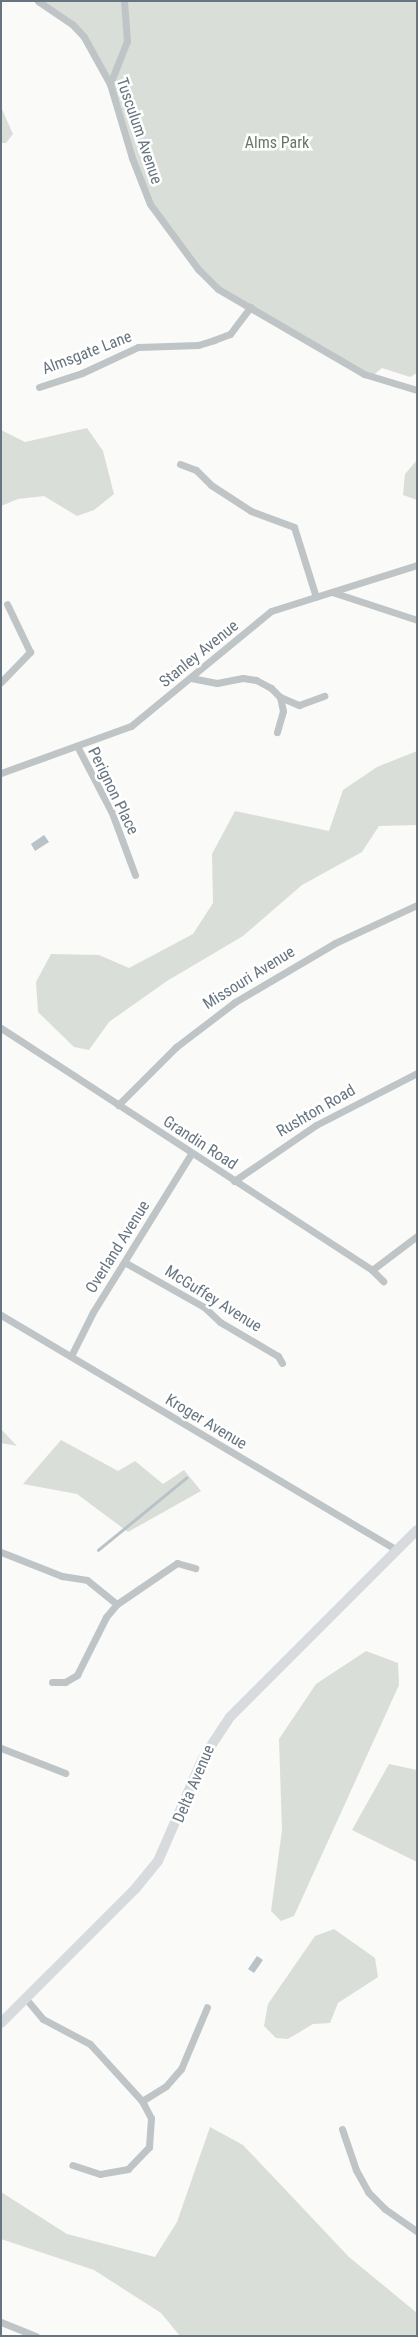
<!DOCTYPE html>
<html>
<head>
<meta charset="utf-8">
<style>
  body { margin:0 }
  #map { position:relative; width:418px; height:2337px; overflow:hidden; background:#fafaf8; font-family:"Roboto Condensed",sans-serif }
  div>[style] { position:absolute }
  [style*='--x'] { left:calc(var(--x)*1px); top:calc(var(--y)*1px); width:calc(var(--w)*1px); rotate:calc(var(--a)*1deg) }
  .green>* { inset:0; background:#daded8 }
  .water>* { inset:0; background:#b9c2c7 }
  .stream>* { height:2.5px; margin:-1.25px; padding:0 1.25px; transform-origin:1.25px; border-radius:1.25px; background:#b9c2c7 }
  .minor>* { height:7px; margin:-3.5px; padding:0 3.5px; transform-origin:3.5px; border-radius:3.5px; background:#bfc4c7 }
  .secondary>* { height:10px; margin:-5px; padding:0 5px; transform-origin:5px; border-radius:5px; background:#d8dbde }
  span { translate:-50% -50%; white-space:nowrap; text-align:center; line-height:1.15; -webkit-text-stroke:5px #fff; paint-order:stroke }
  .street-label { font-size:16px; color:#677580 }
  .park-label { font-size:16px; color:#697866 }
  .frame { position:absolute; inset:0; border:2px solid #677580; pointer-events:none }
</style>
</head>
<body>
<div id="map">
  <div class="green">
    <i style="clip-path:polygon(38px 1px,417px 1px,417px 373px,410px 377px,382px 368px,371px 377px,218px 289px,198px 269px,150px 204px,110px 84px,84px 37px)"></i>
    <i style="clip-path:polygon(1px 107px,13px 134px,6px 143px,1px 143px)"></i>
    <i style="clip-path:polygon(87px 428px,103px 451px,114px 494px,94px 510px,77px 516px,44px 496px,18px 499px,1px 506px,1px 430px,25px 442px)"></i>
    <i style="clip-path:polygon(417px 460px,417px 500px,403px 495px,405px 474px)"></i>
    <i style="clip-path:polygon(417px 751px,417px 825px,379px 826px,362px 852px,302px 885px,243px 936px,167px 981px,109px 1022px,89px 1050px,74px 1047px,38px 1012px,36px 982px,51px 954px,99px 955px,129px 968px,193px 934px,213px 903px,212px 854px,235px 811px,329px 831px,343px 790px,377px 767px)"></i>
    <i style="clip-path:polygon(1px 1429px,17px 1446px,1px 1443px)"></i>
    <i style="clip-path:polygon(61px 1440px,118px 1471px,135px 1461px,163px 1484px,184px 1470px,201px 1491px,128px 1532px,77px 1494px,23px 1484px)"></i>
    <i style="clip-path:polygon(366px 1651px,398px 1663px,399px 1685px,294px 1916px,281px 1921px,271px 1911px,282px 1830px,279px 1739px,316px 1684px)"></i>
    <i style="clip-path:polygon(389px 1764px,417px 1770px,417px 1862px,352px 1830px)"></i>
    <i style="clip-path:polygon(334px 1929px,375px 1958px,378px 1977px,338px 2003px,330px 2023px,313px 2024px,288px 2039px,276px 2038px,264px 2026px,268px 2004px,315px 1936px)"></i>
    <i style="clip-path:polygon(210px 2127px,243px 2145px,349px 2257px,417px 2313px,417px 2336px,180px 2336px,161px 2313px,94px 2270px,1px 2239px,1px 2192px,67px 2234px,155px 2257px,177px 2222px)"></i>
  </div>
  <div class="water">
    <i style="clip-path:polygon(44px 835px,49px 842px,35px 851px,31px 844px)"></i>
    <i style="clip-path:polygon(257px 1956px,263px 1960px,254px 1973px,248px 1969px)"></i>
  </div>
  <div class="stream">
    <i style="--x:98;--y:1550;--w:114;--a:-39.3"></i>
  </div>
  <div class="minor">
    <i style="--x:38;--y:1;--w:42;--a:34.4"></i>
    <i style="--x:73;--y:25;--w:16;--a:47"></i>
    <i style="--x:84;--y:37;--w:54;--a:61"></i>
    <i style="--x:110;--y:84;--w:77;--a:73.4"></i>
    <i style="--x:132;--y:158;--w:49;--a:68.6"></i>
    <i style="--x:150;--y:204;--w:81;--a:53.6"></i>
    <i style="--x:198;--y:269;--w:28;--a:45"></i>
    <i style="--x:218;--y:289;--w:169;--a:30.2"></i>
    <i style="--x:364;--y:374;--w:55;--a:16.8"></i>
    <i style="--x:110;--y:84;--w:46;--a:-68.4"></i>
    <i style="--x:127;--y:41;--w:40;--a:-94.3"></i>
    <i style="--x:39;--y:387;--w:45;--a:-18"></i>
    <i style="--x:82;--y:373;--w:62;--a:-24.9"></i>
    <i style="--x:138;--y:347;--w:60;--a:-1.9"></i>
    <i style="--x:198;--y:345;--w:17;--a:-17"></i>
    <i style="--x:214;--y:340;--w:17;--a:-21"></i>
    <i style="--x:230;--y:334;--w:34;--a:-53"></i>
    <i style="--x:180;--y:464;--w:17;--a:21"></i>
    <i style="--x:196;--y:470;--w:21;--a:45"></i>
    <i style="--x:211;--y:485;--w:48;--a:33"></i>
    <i style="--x:251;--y:511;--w:46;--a:20.4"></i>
    <i style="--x:294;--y:527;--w:73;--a:72.6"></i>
    <i style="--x:332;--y:592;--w:89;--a:18.2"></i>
    <i style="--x:191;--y:678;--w:26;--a:11"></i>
    <i style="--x:217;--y:683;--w:26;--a:-11"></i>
    <i style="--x:243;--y:678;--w:13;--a:9"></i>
    <i style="--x:256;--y:680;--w:17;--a:28"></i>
    <i style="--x:271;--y:688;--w:13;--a:45"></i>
    <i style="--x:280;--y:697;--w:14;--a:78"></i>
    <i style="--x:283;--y:711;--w:22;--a:106"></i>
    <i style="--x:1;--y:682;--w:42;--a:-46"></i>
    <i style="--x:30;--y:652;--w:53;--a:-115.6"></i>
    <i style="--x:280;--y:697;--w:21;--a:23"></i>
    <i style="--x:299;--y:705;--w:27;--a:-20"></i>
    <i style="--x:77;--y:746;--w:76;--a:62.4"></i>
    <i style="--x:112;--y:813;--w:66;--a:69.6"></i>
    <i style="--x:1;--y:773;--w:138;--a:-19.9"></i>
    <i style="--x:131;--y:726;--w:181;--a:-39.4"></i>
    <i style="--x:271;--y:611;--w:153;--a:-17.5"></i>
    <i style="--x:1;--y:1028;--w:443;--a:33.1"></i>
    <i style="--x:372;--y:1270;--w:16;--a:45"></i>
    <i style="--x:118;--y:1105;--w:82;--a:-45"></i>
    <i style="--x:176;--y:1047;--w:74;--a:-37.3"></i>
    <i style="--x:235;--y:1002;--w:116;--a:-30.5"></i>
    <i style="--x:335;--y:943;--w:90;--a:-24.9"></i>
    <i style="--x:234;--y:1181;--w:99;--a:-34.3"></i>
    <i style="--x:316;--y:1125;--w:114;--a:-27.2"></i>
    <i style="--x:126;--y:1263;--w:90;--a:29.4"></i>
    <i style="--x:204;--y:1307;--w:22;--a:43"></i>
    <i style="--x:220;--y:1322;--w:67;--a:30.4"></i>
    <i style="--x:278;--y:1356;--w:8;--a:60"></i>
    <i style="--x:372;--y:1270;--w:56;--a:-37.1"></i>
    <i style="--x:1;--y:1315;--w:460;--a:30.7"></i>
    <i style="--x:71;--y:1356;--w:49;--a:-63.4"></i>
    <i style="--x:93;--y:1312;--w:186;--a:-58.2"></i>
    <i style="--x:1;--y:1552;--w:66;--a:21.5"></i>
    <i style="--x:62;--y:1576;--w:25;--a:9"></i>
    <i style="--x:87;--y:1580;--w:38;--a:39"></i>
    <i style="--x:52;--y:1682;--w:13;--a:0"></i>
    <i style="--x:65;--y:1682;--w:14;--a:-30"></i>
    <i style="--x:77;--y:1675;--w:65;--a:-63.4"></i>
    <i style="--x:106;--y:1617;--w:17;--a:-50"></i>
    <i style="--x:117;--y:1604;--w:73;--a:-34.3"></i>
    <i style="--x:177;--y:1563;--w:19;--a:16"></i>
    <i style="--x:1;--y:1748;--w:69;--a:21.3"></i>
    <i style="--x:27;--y:2000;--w:25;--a:50"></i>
    <i style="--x:43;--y:2019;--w:53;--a:28"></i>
    <i style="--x:90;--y:2044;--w:77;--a:47.6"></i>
    <i style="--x:142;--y:2101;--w:19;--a:62"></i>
    <i style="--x:151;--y:2118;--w:29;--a:94"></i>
    <i style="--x:149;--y:2147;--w:30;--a:134"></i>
    <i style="--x:128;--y:2169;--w:28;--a:170"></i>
    <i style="--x:100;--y:2174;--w:29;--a:-162"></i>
    <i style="--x:142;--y:2101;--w:28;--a:-32"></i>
    <i style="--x:166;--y:2086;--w:23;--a:-49"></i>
    <i style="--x:181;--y:2069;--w:67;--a:-67.2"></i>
    <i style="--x:342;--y:2129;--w:43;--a:71.1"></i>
    <i style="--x:356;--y:2170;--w:25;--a:61"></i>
    <i style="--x:368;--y:2192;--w:24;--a:45"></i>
    <i style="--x:385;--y:2209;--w:39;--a:35"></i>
    <i style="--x:1;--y:2322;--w:38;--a:22"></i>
  </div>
  <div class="secondary">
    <i style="--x:1;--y:2023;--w:191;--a:-45"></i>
    <i style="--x:136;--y:1888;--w:35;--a:-51"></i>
    <i style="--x:158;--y:1861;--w:112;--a:-66.4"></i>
    <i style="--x:203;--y:1758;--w:49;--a:-56.6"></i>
    <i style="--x:230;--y:1717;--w:264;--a:-45"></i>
  </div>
  <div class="street-label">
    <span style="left:139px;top:131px;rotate:71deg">Tusculum Avenue</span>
    <span style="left:87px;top:353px;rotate:-21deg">Almsgate Lane</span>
    <span style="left:199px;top:654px;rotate:-39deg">Stanley Avenue</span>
    <span style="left:113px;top:791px;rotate:64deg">Perignon Place</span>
    <span style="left:249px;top:978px;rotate:-32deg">Missouri Avenue</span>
    <span style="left:316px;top:1111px;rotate:-30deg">Rushton Road</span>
    <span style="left:200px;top:1143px;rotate:33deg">Grandin Road</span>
    <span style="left:118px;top:1247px;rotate:-58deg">Overland Avenue</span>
    <span style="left:213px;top:1299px;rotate:32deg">McGuffey Avenue</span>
    <span style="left:206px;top:1422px;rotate:31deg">Kroger Avenue</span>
    <span style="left:194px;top:1784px;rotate:-67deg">Delta Avenue</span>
  </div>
  <div class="park-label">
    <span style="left:277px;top:143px">Alms Park</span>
  </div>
  <div class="frame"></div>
</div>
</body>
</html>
